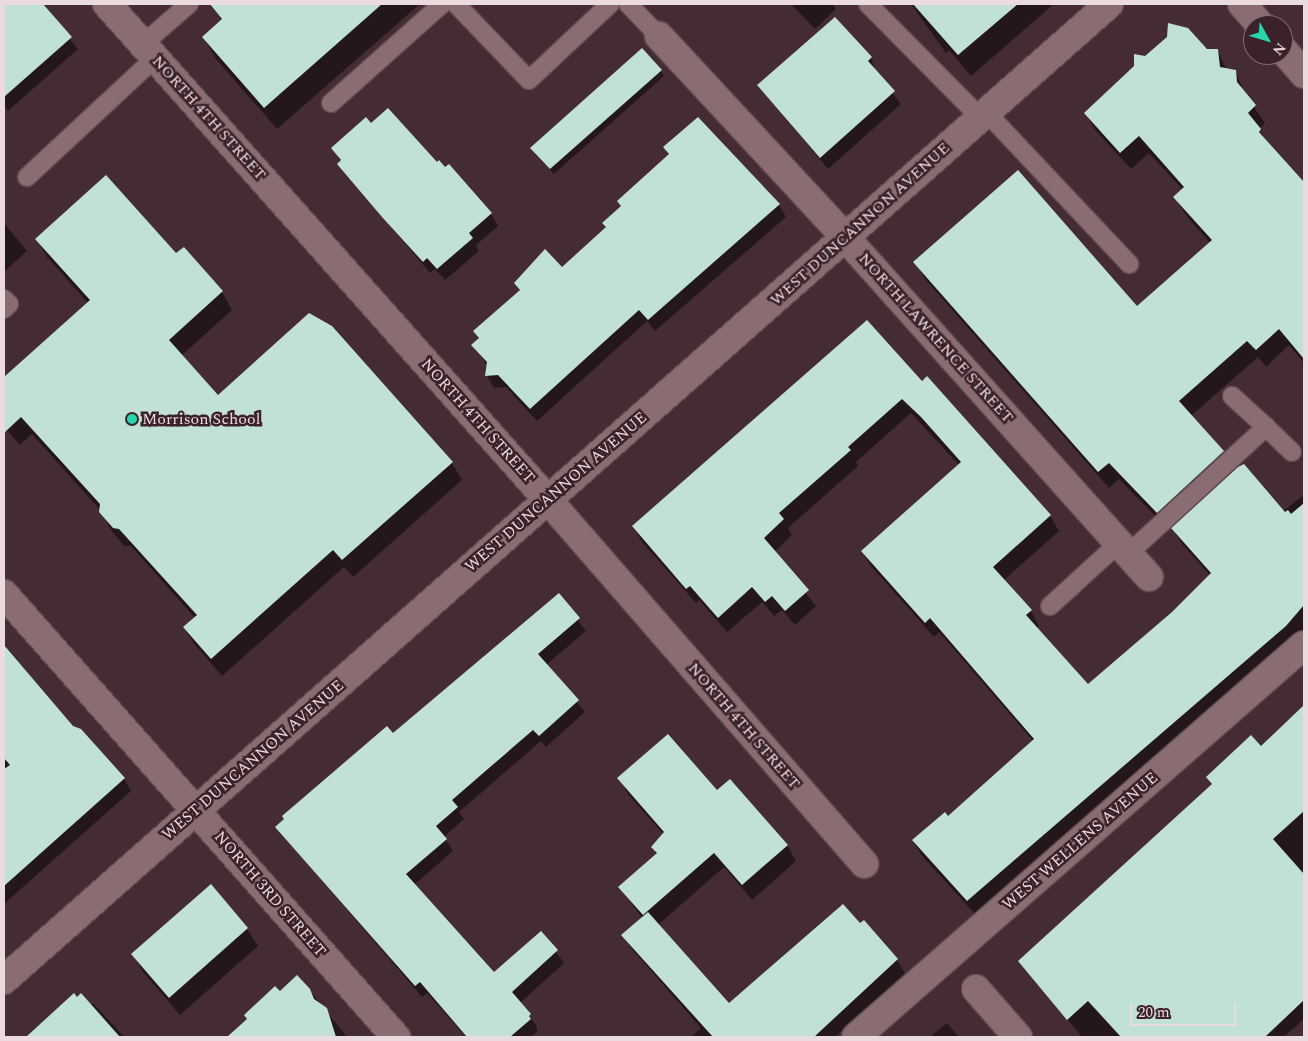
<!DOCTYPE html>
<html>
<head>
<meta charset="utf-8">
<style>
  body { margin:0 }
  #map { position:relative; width:1308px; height:1041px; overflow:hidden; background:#452c32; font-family:Spectral,serif }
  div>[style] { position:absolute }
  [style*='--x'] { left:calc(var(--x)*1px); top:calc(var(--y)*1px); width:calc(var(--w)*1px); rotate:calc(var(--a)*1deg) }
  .shadow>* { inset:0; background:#0007 }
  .building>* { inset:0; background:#c1e1d6 }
  .roads { filter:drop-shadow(1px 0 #614b51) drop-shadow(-1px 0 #614b51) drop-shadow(0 1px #614b51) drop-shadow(0 -1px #614b51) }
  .lane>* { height:18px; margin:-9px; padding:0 9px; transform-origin:9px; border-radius:9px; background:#8a6d73 }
  .street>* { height:28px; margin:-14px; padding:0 14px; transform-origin:14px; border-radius:14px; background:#8a6d73 }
  .secondary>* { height:28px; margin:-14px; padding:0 14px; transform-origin:14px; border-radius:14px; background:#8a6d73 }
  .dots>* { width:14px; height:14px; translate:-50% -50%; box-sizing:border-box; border:2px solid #3b2228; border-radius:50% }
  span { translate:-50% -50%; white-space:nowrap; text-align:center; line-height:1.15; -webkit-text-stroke:5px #3b2228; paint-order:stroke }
  .street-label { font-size:16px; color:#ebdade }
  .poi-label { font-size:16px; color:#ebdade }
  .left { translate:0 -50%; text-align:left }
  .frame { position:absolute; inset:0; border:5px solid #ebdade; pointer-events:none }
  .north { position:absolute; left:1243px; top:15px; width:50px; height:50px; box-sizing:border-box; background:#3b2228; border:1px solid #816c71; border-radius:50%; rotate:129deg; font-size:14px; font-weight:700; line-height:20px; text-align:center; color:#ebdade }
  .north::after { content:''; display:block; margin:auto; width:18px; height:22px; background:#29d5ad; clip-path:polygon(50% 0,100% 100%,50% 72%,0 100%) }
  .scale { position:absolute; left:1130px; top:1004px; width:106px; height:22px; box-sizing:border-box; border:2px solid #ebdade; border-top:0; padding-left:6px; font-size:15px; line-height:18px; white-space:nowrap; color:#ebdade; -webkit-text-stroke:4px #3b2228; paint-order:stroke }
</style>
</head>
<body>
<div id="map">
  <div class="shadow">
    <i style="clip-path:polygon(4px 4px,41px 4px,78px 49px,8px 111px,4px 106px)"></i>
    <i style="clip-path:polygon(219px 4px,420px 4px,277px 129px,216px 59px,203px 37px,222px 21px,214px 8px)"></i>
    <i style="clip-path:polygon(791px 4px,833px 4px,836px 9px,815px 29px)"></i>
    <i style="clip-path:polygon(911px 4px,1054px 4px,971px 76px,949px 50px,946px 53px)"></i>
    <i style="clip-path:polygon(1206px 50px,1217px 50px,1227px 70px,1235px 71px,1245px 94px,1265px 123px,1259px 129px,1269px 145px,1304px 184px,1304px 363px,1289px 345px,1266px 367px,1258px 357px,1191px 416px,1223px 452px,1233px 469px,1168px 529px,1119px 479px,1109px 488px,925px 279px,915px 262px,1137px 308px,1210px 243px,1185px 214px,1175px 197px,1183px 190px,1149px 153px,1131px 169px,1095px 130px,1086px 113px,1146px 57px)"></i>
    <i style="clip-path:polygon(871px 58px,876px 72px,901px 104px,828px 169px,758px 85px)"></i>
    <i style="clip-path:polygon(661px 71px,664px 76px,554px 174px,535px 154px,531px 148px)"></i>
    <i style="clip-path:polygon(371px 124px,437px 164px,491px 214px,498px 226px,476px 245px,479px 251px,445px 280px,435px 269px,430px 273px,338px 164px,341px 162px,333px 149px)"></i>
    <i style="clip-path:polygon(664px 147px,779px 205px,786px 217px,655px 331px,647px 321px,537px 421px,506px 387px,494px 388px,487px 376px,488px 366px,473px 345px,479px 339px,474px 331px,520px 291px,516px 283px,562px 269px,606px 228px,669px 155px)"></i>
    <i style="clip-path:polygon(4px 223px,27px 251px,4px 272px)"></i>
    <i style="clip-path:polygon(37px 239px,176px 255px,184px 248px,222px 292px,232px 310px,181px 356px,217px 397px,452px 463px,462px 480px,353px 577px,344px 567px,222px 676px,195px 645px,184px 628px,195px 618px,131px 546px,124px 546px,111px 530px,100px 510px,32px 434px,20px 445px,4px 427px,4px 379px,88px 303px,47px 257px)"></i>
    <i style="clip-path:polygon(927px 378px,1050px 516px,1059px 531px,1004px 580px,1031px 611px,1039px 626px,1037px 628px,1088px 685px,1173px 613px,1210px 575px,1182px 544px,1173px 529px,1283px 511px,1304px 495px,1304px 631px,976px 915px,922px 856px,913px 841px,948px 817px,1033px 741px,939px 632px,934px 637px,871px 566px,862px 551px,959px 465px,911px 413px,856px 462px,858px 466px,788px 528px,792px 535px,774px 552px,816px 606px,795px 625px,782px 610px,774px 616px,762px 602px,727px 632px,699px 600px,696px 603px,642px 542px,633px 526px)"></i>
    <i style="clip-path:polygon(558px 595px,586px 631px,546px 665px,585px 712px,546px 747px,541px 741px,459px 812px,464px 819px,444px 837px,453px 851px,414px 885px,494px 974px,541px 933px,564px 963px,520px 1003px,537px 1027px,537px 1032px,530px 1037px,466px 1037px,427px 993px,422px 997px,276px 827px,393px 734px)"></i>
    <i style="clip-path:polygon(4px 644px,72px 727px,124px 779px,131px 791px,4px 904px)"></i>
    <i style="clip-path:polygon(1304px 706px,1304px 1019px,1284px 1037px,1082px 1037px,1019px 961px,1212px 786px,1208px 778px,1261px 748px)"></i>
    <i style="clip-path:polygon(619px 778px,717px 792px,787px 845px,796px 861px,752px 900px,724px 867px,658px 925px,729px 1005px,860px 925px,897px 960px,905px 973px,835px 1037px,691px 1037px,701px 1028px,631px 948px,623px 935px,642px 918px,620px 887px,657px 855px,652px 847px,664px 835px,628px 794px)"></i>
    <i style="clip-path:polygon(211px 885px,247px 929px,258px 946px,180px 1015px,143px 972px,133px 955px)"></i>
    <i style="clip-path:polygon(309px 990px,347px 1037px,229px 1037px,280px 993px)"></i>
    <i style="clip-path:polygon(74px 995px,90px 1005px,93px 1003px,124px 1037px,28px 1037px)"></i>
    <i style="clip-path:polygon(947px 1023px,959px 1037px,930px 1037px)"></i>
  </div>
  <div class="building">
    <i style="clip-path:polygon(4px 4px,43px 4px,72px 37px,4px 97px)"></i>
    <i style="clip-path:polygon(210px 4px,382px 4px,264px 108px,202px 37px,222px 19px)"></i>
    <i style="clip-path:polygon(913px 4px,1018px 4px,958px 55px)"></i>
    <i style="clip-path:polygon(835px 17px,872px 57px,868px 61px,895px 91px,820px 158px,757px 85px)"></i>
    <i style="clip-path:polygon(1168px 23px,1188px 28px,1207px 49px,1218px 49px,1220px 67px,1236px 70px,1237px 82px,1256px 105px,1248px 113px,1261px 129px,1259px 132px,1304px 182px,1304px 359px,1279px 329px,1256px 350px,1247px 341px,1179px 401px,1224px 451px,1157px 513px,1109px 463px,1098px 472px,913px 262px,1018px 170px,1137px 306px,1212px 240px,1173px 197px,1184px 187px,1139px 136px,1120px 153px,1084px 113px,1134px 66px,1134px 54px,1145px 56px,1167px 37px)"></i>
    <i style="clip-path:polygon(642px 48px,662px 70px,550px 169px,530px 148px)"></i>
    <i style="clip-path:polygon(388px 108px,437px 162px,439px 160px,445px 167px,449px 164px,492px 213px,469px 233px,473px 238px,437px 269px,427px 258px,423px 262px,382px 217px,337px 164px,341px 160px,331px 148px,366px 117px,371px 123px)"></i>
    <i style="clip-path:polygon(698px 117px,780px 204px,648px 320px,639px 310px,530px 409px,498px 375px,485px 376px,487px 362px,471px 345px,479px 338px,473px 331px,520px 290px,514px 283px,545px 249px,562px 267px,606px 227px,602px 223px,621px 206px,617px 201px,669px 154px,663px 147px)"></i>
    <i style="clip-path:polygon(106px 175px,176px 253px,184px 247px,223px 291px,169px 340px,218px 395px,309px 313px,332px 326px,453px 462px,342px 560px,333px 550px,211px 659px,183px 627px,197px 615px,119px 529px,113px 528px,99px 512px,100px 504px,21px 417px,4px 433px,4px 377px,90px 300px,35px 239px)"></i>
    <i style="clip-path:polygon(867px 320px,922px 381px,927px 376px,1051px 515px,993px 567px,1032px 610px,1026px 615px,1088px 684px,1172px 612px,1211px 573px,1171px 528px,1238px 467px,1244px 464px,1285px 512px,1288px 510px,1291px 514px,1304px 503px,1304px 605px,1286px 626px,967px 901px,912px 840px,945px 812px,948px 816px,1034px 739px,930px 618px,925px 623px,861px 551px,961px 462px,921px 417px,902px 399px,848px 447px,851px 450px,779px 513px,784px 519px,764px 538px,809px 590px,785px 611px,772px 596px,765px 602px,752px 587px,718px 618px,690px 586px,686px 589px,632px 526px)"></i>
    <i style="clip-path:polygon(559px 593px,580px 618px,538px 654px,579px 700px,539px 736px,533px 730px,452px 800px,458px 807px,436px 826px,447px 839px,406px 874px,494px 972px,541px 931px,558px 950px,512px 992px,531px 1014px,529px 1016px,531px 1019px,510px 1037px,467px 1037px,420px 982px,415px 986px,275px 827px,284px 819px,282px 816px,387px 726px,393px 733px)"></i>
    <i style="clip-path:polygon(4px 645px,73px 726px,81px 729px,125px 778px,4px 886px,4px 769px,10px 765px,4px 758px)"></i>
    <i style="clip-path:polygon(1304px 705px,1304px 811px,1273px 839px,1304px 874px,1304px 1000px,1265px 1037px,1121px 1037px,1088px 1001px,1067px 1020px,1018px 961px,1212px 784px,1206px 777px,1251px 735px,1261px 746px)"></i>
    <i style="clip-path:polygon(668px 734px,717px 790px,730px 779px,788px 845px,742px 885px,714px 853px,643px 915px,618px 887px,657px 853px,651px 847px,664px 832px,617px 778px)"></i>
    <i style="clip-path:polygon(211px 884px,248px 928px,169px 998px,131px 954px)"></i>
    <i style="clip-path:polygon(843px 904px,860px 923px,864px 920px,898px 959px,814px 1037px,713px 1037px,621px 935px,648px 912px,729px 1003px)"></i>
    <i style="clip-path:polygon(297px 975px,310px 989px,314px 999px,327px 1008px,336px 1037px,227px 1037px,247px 1019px,244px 1015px,275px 986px,280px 991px)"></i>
    <i style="clip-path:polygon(74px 993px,77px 997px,81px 993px,120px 1037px,26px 1037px)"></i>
  </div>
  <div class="roads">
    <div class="lane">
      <i style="--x:456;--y:4;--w:105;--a:46.2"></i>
      <i style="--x:529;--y:80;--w:111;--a:-43.2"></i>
      <i style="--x:628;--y:4;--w:45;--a:45.9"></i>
      <i style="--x:868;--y:4;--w:159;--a:45.3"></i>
      <i style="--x:143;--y:44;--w:61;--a:-41"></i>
      <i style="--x:331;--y:103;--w:149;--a:-41.7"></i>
      <i style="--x:986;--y:112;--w:209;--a:46.7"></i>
      <i style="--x:27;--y:177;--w:175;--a:-42.9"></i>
      <i style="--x:4;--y:299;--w:7;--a:45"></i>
      <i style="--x:9;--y:304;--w:7;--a:135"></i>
      <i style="--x:1232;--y:396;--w:46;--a:42.4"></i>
      <i style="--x:1128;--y:554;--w:188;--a:-42.6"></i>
      <i style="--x:1266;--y:427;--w:36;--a:44"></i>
      <i style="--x:1050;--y:606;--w:93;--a:-42.4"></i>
    </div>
    <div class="street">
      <i style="--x:107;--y:4;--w:664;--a:48.36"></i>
      <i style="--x:548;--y:500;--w:482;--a:49"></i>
      <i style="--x:659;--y:36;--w:274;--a:47.2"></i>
      <i style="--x:845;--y:237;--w:456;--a:48.2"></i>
      <i style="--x:4;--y:594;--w:592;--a:48.5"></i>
      <i style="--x:976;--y:989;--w:64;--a:48.8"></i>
      <i style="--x:856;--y:1037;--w:595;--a:-41.19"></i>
    </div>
    <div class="secondary">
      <i style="--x:1242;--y:4;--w:28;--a:49"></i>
      <i style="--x:1283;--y:50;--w:32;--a:49"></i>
      <i style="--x:4;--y:980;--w:1474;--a:-41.45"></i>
    </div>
  </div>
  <div class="dots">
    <i style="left:132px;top:419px;background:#29d5ad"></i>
  </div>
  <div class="street-label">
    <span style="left:209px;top:118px;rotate:48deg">NORTH 4TH STREET</span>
    <span style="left:860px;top:224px;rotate:-42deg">WEST DUNCANNON AVENUE</span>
    <span style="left:936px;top:338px;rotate:48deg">NORTH LAWRENCE STREET</span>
    <span style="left:478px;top:421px;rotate:48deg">NORTH 4TH STREET</span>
    <span style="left:556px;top:492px;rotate:-41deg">WEST DUNCANNON AVENUE</span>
    <span style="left:744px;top:726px;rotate:49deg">NORTH 4TH STREET</span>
    <span style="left:253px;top:760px;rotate:-41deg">WEST DUNCANNON AVENUE</span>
    <span style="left:1080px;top:841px;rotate:-41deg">WEST WELLENS AVENUE</span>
    <span style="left:270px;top:894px;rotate:49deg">NORTH 3RD STREET</span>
  </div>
  <div class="poi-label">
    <span class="left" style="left:142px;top:419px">Morrison School</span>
  </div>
  <div class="frame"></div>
  <div class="north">N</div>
  <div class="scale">20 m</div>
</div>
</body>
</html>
